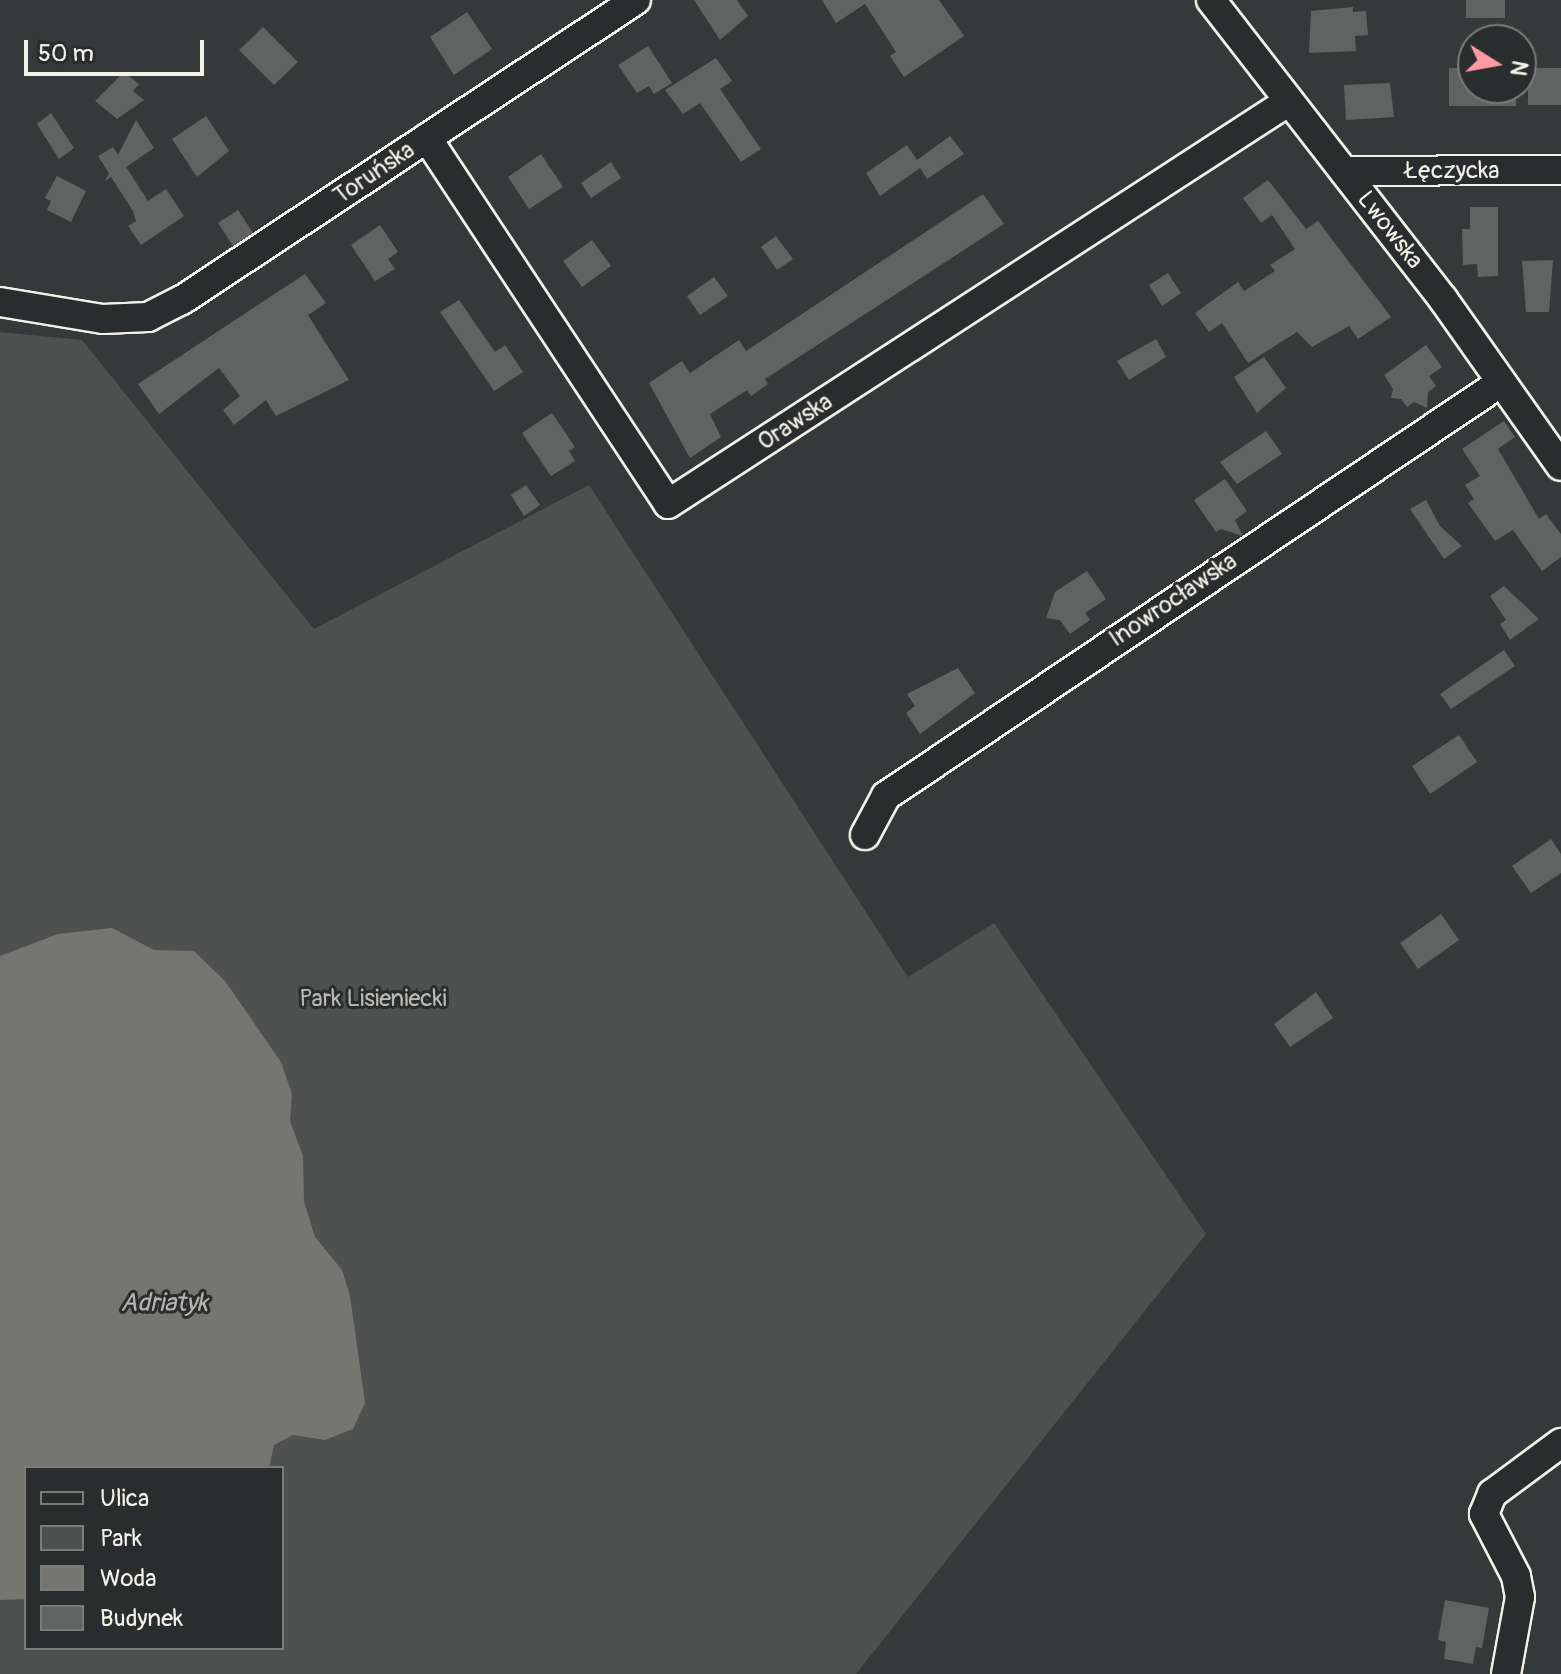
<!DOCTYPE html>
<html>
<head>
<meta charset="utf-8">
<style>
  body { margin:0 }
  #map { position:relative; width:1561px; height:1674px; overflow:hidden; background:#363939; font-family:Pangolin,sans-serif }
  div>[style] { position:absolute }
  [style*='--x'] { left:calc(var(--x)*1px); top:calc(var(--y)*1px); width:calc(var(--w)*1px); rotate:calc(var(--a)*1deg) }
  .green>* { inset:0; background:#4e514f }
  .water>* { inset:0; background:#757572 }
  .building>* { inset:0; background:#616362 }
  .roads { filter:drop-shadow(2px 0 #f4f1e8) drop-shadow(-2px 0 #f4f1e8) drop-shadow(0 2px #f4f1e8) drop-shadow(0 -2px #f4f1e8) }
  .minor>* { height:28px; margin:-14px; padding:0 14px; transform-origin:14px; border-radius:14px; background:#2a2d2e }
  span { translate:-50% -50%; white-space:nowrap; text-align:center; line-height:1.15; -webkit-text-stroke:6px #2a2d2e; paint-order:stroke }
  .street-label { font-size:24px; color:#f4f1e8 }
  .park-label { font-size:24px; color:#bab9b2 }
  .water-label { font-size:26px; color:#b4b3ad; font-style:italic }
  .legend { position:absolute; left:24px; top:1466px; width:260px; height:184px; box-sizing:border-box; background:#2a2d2e; border:2px solid #7b7b78; margin:0; padding:10px 14px; list-style:none; font-size:24px; color:#f4f1e8 }
  .legend li { display:flex; align-items:center; gap:16px; height:40px }
  .legend b { width:40px; border:2px solid #7b7b78 }
  .north { position:absolute; left:1457px; top:24px; width:80px; height:80px; box-sizing:border-box; background:#2a2d2e; border:2px solid #7b7b78; border-radius:50%; rotate:101deg; font-size:22px; font-weight:700; line-height:32px; text-align:center; color:#f4f1e8 }
  .north::after { content:''; display:block; margin:auto; width:28px; height:36px; background:#ff9aa2; clip-path:polygon(50% 0,100% 100%,50% 72%,0 100%) }
  .scale { position:absolute; left:24px; top:40px; width:180px; height:36px; box-sizing:border-box; border:4px solid #f4f1e8; border-top:0; padding-left:10px; font-size:24px; line-height:28px; white-space:nowrap; color:#f4f1e8; -webkit-text-stroke:6px #2a2d2e; paint-order:stroke }
</style>
</head>
<body>
<div id="map">
  <div class="green">
    <i style="clip-path:polygon(evenodd,0 332px,82px 340px,314px 629px,589px 485px,908px 977px,994px 923px,1206px 1234px,856px 1674px,0 1674px,0 332px,26px 1468px,282px 1468px,282px 1648px,26px 1648px,26px 1468px)"></i>
  </div>
  <div class="water">
    <i style="clip-path:polygon(112px 928px,154px 950px,194px 951px,225px 981px,281px 1062px,292px 1094px,290px 1121px,303px 1156px,304px 1201px,315px 1237px,342px 1270px,350px 1296px,365px 1403px,353px 1429px,325px 1440px,293px 1435px,274px 1445px,269px 1468px,26px 1468px,26px 1599px,0 1600px,0 956px,58px 934px)"></i>
  </div>
  <div class="building">
    <i style="clip-path:polygon(694px 0,737px 0,748px 16px,720px 40px)"></i>
    <i style="clip-path:polygon(822px 0,939px 0,964px 36px,904px 77px,890px 56px,896px 52px,865px 4px,836px 23px)"></i>
    <i style="clip-path:polygon(1466px 0,1505px 0,1505px 18px,1466px 18px)"></i>
    <i style="clip-path:polygon(1353px 7px,1353px 12px,1366px 11px,1368px 35px,1355px 36px,1356px 51px,1309px 53px,1311px 11px)"></i>
    <i style="clip-path:polygon(467px 12px,492px 49px,454px 75px,430px 37px)"></i>
    <i style="clip-path:polygon(263px 27px,298px 62px,274px 85px,239px 50px)"></i>
    <i style="clip-path:polygon(648px 46px,672px 83px,654px 94px,649px 86px,637px 93px,618px 65px)"></i>
    <i style="clip-path:polygon(716px 58px,732px 81px,720px 89px,761px 149px,741px 162px,700px 103px,683px 114px,665px 90px)"></i>
    <i style="clip-path:polygon(1449px 68px,1473px 68px,1473px 88px,1516px 88px,1516px 106px,1449px 106px)"></i>
    <i style="clip-path:polygon(1528px 68px,1561px 68px,1561px 105px,1528px 105px)"></i>
    <i style="clip-path:polygon(124px 72px,139px 84px,133px 91px,144px 100px,117px 119px,95px 101px)"></i>
    <i style="clip-path:polygon(1390px 83px,1394px 117px,1346px 120px,1344px 85px)"></i>
    <i style="clip-path:polygon(51px 113px,74px 148px,59px 159px,37px 124px)"></i>
    <i style="clip-path:polygon(206px 116px,229px 151px,197px 177px,172px 139px)"></i>
    <i style="clip-path:polygon(136px 120px,154px 148px,126px 167px,148px 201px,166px 189px,184px 216px,141px 245px,128px 226px,136px 221px,133px 211px,111px 177px,105px 181px,109px 173px,98px 156px,113px 147px,118px 155px)"></i>
    <i style="clip-path:polygon(950px 136px,964px 154px,927px 179px,920px 168px,880px 196px,866px 173px,907px 145px,917px 160px)"></i>
    <i style="clip-path:polygon(541px 154px,563px 187px,529px 209px,508px 177px)"></i>
    <i style="clip-path:polygon(611px 162px,621px 178px,591px 198px,581px 183px)"></i>
    <i style="clip-path:polygon(57px 176px,86px 191px,71px 222px,47px 210px,51px 201px,45px 198px)"></i>
    <i style="clip-path:polygon(1268px 180px,1306px 229px,1318px 221px,1391px 317px,1358px 339px,1349px 326px,1312px 347px,1297px 332px,1248px 363px,1222px 323px,1209px 332px,1195px 313px,1238px 282px,1244px 291px,1275px 271px,1270px 265px,1295px 249px,1272px 215px,1261px 223px,1243px 198px)"></i>
    <i style="clip-path:polygon(983px 194px,1004px 224px,765px 379px,768px 384px,751px 396px,747px 390px,710px 414px,721px 437px,690px 458px,649px 383px,682px 361px,690px 373px,739px 340px,746px 351px)"></i>
    <i style="clip-path:polygon(1470px 207px,1498px 207px,1498px 276px,1478px 277px,1477px 264px,1463px 265px,1462px 229px,1470px 229px)"></i>
    <i style="clip-path:polygon(238px 210px,253px 233px,233px 246px,218px 223px)"></i>
    <i style="clip-path:polygon(380px 225px,398px 252px,388px 259px,395px 269px,375px 281px,351px 245px)"></i>
    <i style="clip-path:polygon(776px 236px,793px 259px,777px 270px,761px 247px)"></i>
    <i style="clip-path:polygon(592px 240px,611px 266px,582px 287px,563px 261px)"></i>
    <i style="clip-path:polygon(1553px 260px,1549px 312px,1526px 312px,1522px 261px)"></i>
    <i style="clip-path:polygon(1168px 273px,1181px 293px,1162px 306px,1149px 285px)"></i>
    <i style="clip-path:polygon(305px 274px,326px 303px,308px 315px,349px 380px,276px 416px,266px 400px,234px 425px,223px 410px,240px 396px,219px 368px,159px 414px,138px 384px)"></i>
    <i style="clip-path:polygon(714px 277px,728px 296px,700px 315px,687px 296px)"></i>
    <i style="clip-path:polygon(459px 300px,495px 352px,505px 345px,523px 372px,494px 391px,440px 312px)"></i>
    <i style="clip-path:polygon(1156px 339px,1166px 357px,1129px 380px,1117px 361px)"></i>
    <i style="clip-path:polygon(1426px 345px,1442px 367px,1429px 376px,1436px 386px,1428px 392px,1427px 408px,1414px 402px,1407px 407px,1401px 399px,1391px 398px,1393px 389px,1384px 375px)"></i>
    <i style="clip-path:polygon(1264px 357px,1286px 388px,1257px 413px,1234px 377px)"></i>
    <i style="clip-path:polygon(552px 413px,575px 447px,569px 451px,575px 461px,551px 476px,522px 433px)"></i>
    <i style="clip-path:polygon(1504px 421px,1515px 437px,1498px 449px,1539px 519px,1546px 514px,1561px 534px,1561px 557px,1542px 571px,1513px 530px,1495px 541px,1468px 503px,1474px 499px,1465px 485px,1480px 476px,1462px 449px)"></i>
    <i style="clip-path:polygon(1266px 431px,1282px 454px,1237px 484px,1220px 462px)"></i>
    <i style="clip-path:polygon(1225px 479px,1247px 511px,1235px 520px,1243px 536px,1221px 529px,1216px 532px,1194px 500px)"></i>
    <i style="clip-path:polygon(526px 485px,540px 505px,524px 516px,511px 495px)"></i>
    <i style="clip-path:polygon(1426px 500px,1440px 526px,1462px 546px,1444px 559px,1410px 509px)"></i>
    <i style="clip-path:polygon(1087px 571px,1106px 599px,1085px 613px,1090px 620px,1070px 634px,1060px 620px,1046px 618px,1055px 592px)"></i>
    <i style="clip-path:polygon(1504px 586px,1539px 619px,1510px 640px,1500px 624px,1506px 620px,1490px 596px)"></i>
    <i style="clip-path:polygon(1504px 650px,1515px 666px,1451px 709px,1440px 694px)"></i>
    <i style="clip-path:polygon(958px 668px,975px 693px,920px 734px,906px 713px,915px 706px,907px 694px)"></i>
    <i style="clip-path:polygon(1459px 735px,1477px 762px,1430px 794px,1412px 766px)"></i>
    <i style="clip-path:polygon(1551px 839px,1561px 854px,1561px 873px,1531px 893px,1512px 866px)"></i>
    <i style="clip-path:polygon(1441px 914px,1459px 940px,1418px 969px,1400px 943px)"></i>
    <i style="clip-path:polygon(1316px 992px,1333px 1018px,1290px 1047px,1274px 1024px)"></i>
    <i style="clip-path:polygon(1445px 1600px,1489px 1608px,1482px 1648px,1476px 1647px,1473px 1664px,1444px 1659px,1446px 1642px,1438px 1640px)"></i>
  </div>
  <div class="roads">
    <div class="minor">
      <i style="--x:1211;--y:0;--w:378;--a:52.2"></i>
      <i style="--x:1443;--y:299;--w:204;--a:54.8"></i>
      <i style="--x:427;--y:138;--w:438;--a:56.6"></i>
      <i style="--x:668;--y:504;--w:740;--a:-32.98"></i>
      <i style="--x:1344;--y:171;--w:217;--a:-0.3"></i>
      <i style="--x:0;--y:302;--w:104;--a:9.4"></i>
      <i style="--x:103;--y:319;--w:45;--a:-2.5"></i>
      <i style="--x:148;--y:317;--w:38;--a:-27"></i>
      <i style="--x:182;--y:300;--w:544;--a:-33.46"></i>
      <i style="--x:865;--y:835;--w:44;--a:-61.7"></i>
      <i style="--x:886;--y:796;--w:740;--a:-33.93"></i>
      <i style="--x:1506;--y:1674;--w:78;--a:-79.7"></i>
      <i style="--x:1520;--y:1597;--w:21;--a:-101"></i>
      <i style="--x:1516;--y:1576;--w:70;--a:-117.3"></i>
      <i style="--x:1484;--y:1514;--w:22;--a:-68"></i>
      <i style="--x:1492;--y:1494;--w:86;--a:-36.5"></i>
    </div>
  </div>
  <div class="street-label">
    <span style="left:1452px;top:171px">Łęczycka</span>
    <span style="left:374px;top:173px;rotate:-34deg">Toruńska</span>
    <span style="left:1390px;top:230px;rotate:52deg">Lwowska</span>
    <span style="left:795px;top:422px;rotate:-33deg">Orawska</span>
    <span style="left:1173px;top:600px;rotate:-34deg">Inowrocławska</span>
  </div>
  <div class="park-label">
    <span style="left:373px;top:999px">Park Lisieniecki</span>
  </div>
  <div class="water-label">
    <span style="left:164px;top:1304px">Adriatyk</span>
  </div>
  <ul class="legend">
  <li><b style="height:10px;background:#2a2d2e"></b>Ulica</li>
  <li><b style="height:22px;background:#4e514f"></b>Park</li>
  <li><b style="height:22px;background:#757572"></b>Woda</li>
  <li><b style="height:22px;background:#616362"></b>Budynek</li>
  </ul>
  <div class="north">N</div>
  <div class="scale">50 m</div>
</div>
</body>
</html>
